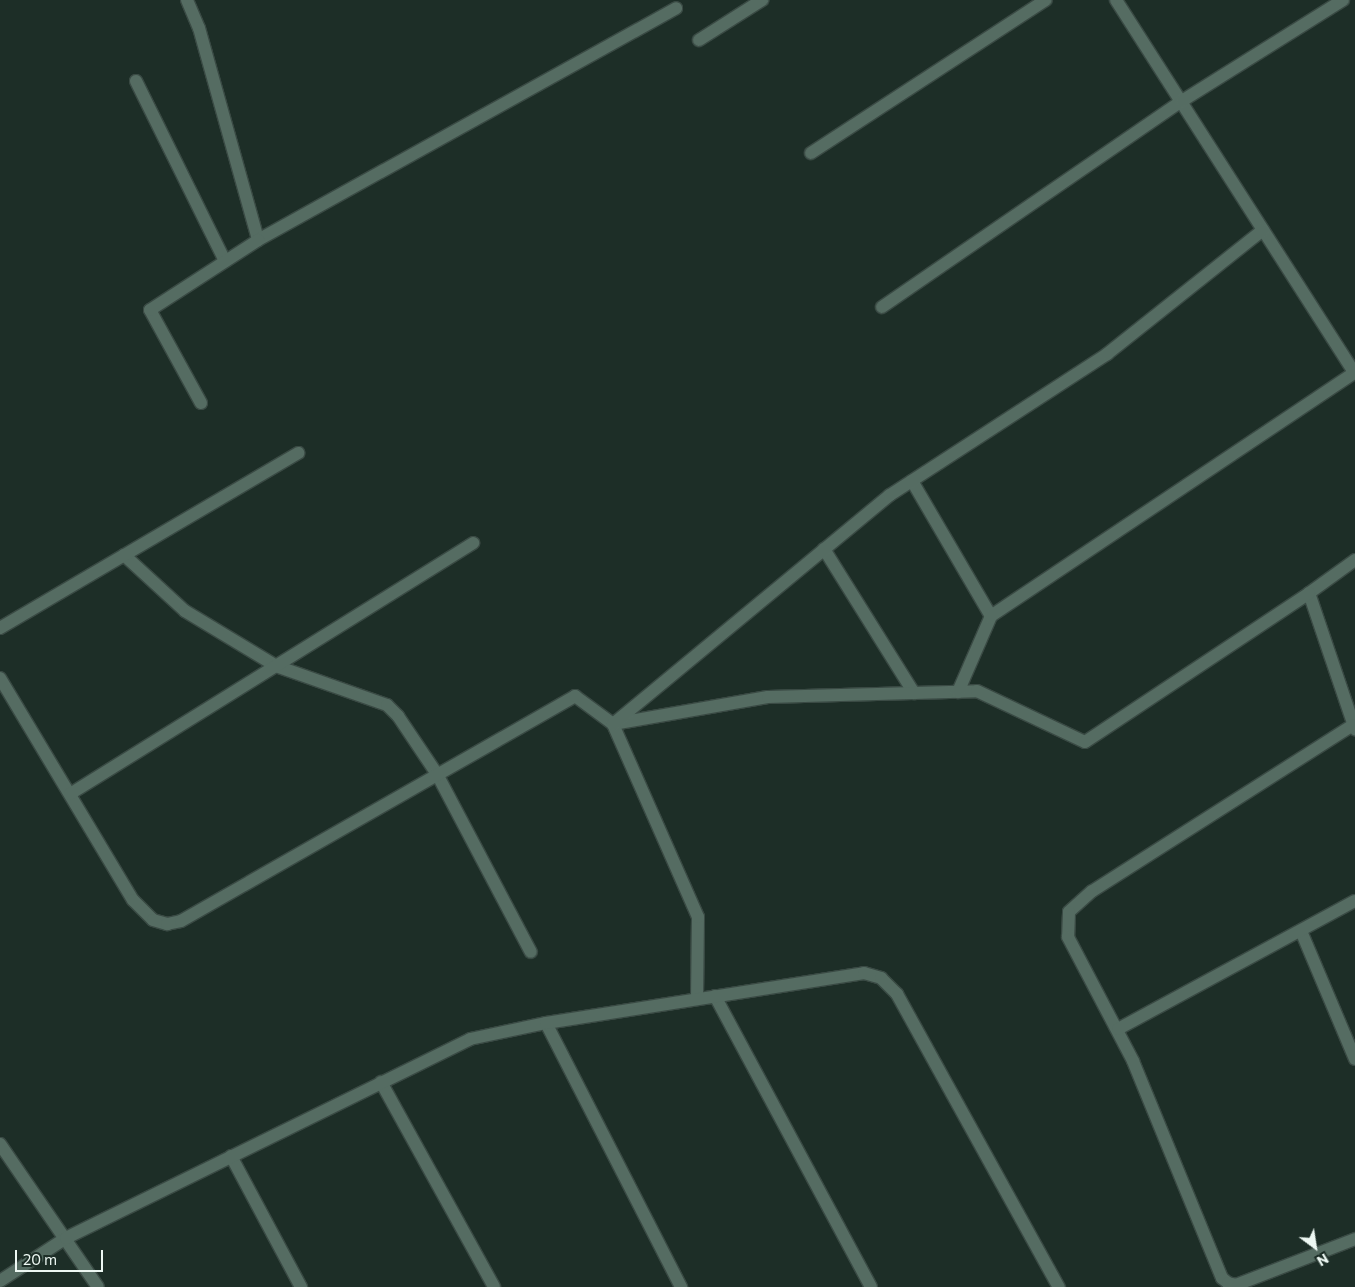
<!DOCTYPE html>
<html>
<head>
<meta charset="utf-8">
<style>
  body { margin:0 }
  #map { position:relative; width:1355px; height:1287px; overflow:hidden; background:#1d2e27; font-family:Commissioner,sans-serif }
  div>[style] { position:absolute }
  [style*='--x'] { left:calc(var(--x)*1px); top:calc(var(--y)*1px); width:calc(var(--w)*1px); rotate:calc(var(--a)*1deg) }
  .roads { filter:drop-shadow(1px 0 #3a4a44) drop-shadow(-1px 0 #3a4a44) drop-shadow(0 1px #3a4a44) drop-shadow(0 -1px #3a4a44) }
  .minor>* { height:12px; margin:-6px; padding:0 6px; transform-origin:6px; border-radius:6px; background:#556c62 }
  span { translate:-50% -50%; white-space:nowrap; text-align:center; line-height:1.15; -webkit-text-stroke:4px #1d2e27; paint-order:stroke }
  .north { position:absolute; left:1290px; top:1222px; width:50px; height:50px; -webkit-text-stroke:4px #1d2e27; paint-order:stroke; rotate:149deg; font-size:14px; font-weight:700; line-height:20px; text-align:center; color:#edf8f3 }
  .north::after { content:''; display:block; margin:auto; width:18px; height:22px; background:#edf8f3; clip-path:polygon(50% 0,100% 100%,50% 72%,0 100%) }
  .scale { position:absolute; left:15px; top:1250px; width:88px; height:22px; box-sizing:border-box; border:2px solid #edf8f3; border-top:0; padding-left:6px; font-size:15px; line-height:18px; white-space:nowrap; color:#edf8f3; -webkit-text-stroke:4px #1d2e27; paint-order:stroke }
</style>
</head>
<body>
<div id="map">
  <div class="roads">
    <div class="minor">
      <i style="--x:187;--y:0;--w:30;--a:67"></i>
      <i style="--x:199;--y:28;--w:220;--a:74.4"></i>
      <i style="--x:258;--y:240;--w:478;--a:-29"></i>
      <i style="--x:1116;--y:0;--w:443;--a:57.4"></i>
      <i style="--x:699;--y:40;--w:75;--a:-32.4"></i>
      <i style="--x:136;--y:81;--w:201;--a:63.7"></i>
      <i style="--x:811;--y:153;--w:280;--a:-33.1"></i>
      <i style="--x:882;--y:307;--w:364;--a:-34.5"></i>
      <i style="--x:1182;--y:101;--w:190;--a:-32.1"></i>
      <i style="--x:201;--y:403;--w:106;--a:-118.7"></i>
      <i style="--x:150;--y:310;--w:129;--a:-32.9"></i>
      <i style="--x:912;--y:481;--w:156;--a:59.7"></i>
      <i style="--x:824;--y:549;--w:170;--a:58"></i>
      <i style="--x:124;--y:555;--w:83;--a:42.6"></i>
      <i style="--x:185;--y:611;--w:106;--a:31.1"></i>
      <i style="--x:276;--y:666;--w:118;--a:19.4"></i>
      <i style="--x:387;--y:705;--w:16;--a:45"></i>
      <i style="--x:398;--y:716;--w:70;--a:56.1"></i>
      <i style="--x:437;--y:774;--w:201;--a:62.2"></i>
      <i style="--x:1355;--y:560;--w:57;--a:144.3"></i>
      <i style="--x:1309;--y:593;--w:144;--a:71.3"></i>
      <i style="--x:0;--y:628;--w:346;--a:-30.4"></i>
      <i style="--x:0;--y:678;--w:259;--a:59.1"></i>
      <i style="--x:133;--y:900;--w:28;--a:45"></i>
      <i style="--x:153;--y:920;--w:15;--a:16"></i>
      <i style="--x:167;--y:924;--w:14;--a:-12"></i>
      <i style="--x:181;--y:921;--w:454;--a:-29.7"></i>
      <i style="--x:575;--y:696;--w:47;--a:36.4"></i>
      <i style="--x:613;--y:724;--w:157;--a:-9.9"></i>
      <i style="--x:768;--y:697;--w:209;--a:-1.6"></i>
      <i style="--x:977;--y:691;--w:119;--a:25.3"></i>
      <i style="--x:1085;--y:742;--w:269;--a:-33.6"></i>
      <i style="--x:958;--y:692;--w:83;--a:-66.5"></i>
      <i style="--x:991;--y:616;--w:438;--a:-33.8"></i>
      <i style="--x:1353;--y:725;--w:309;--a:147.5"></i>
      <i style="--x:1092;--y:891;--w:31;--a:138"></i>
      <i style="--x:1069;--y:912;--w:25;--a:92"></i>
      <i style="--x:1068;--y:937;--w:140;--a:62.3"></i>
      <i style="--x:1133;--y:1061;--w:235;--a:67.7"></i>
      <i style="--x:1222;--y:1278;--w:8;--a:40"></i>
      <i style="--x:1228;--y:1283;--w:8;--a:14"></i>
      <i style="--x:1236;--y:1285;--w:128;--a:-21.1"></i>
      <i style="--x:70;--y:794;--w:475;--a:-31.9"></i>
      <i style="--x:1301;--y:931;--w:139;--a:67.1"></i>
      <i style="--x:715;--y:996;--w:330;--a:61.8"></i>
      <i style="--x:697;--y:999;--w:82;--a:-89.3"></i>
      <i style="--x:698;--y:917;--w:211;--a:-113.8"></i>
      <i style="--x:613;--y:724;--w:359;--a:-39.6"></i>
      <i style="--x:890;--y:495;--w:259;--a:-33"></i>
      <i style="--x:1107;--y:354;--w:199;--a:-38.5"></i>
      <i style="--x:546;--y:1023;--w:297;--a:62.9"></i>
      <i style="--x:1118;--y:1029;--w:269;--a:-28.4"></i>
      <i style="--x:381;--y:1082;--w:234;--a:61.1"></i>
      <i style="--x:0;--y:1144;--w:173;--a:55.6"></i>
      <i style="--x:231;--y:1156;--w:149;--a:61.9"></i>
      <i style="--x:0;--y:1281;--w:79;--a:-33.1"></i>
      <i style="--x:66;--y:1238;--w:450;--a:-26.2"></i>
      <i style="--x:470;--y:1039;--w:78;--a:-11.9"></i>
      <i style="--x:546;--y:1023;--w:322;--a:-8.9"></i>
      <i style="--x:864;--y:973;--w:18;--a:16"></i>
      <i style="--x:881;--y:978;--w:23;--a:45"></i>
      <i style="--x:897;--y:994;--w:335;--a:61.1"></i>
    </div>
  </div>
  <div class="north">N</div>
  <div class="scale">20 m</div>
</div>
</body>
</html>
